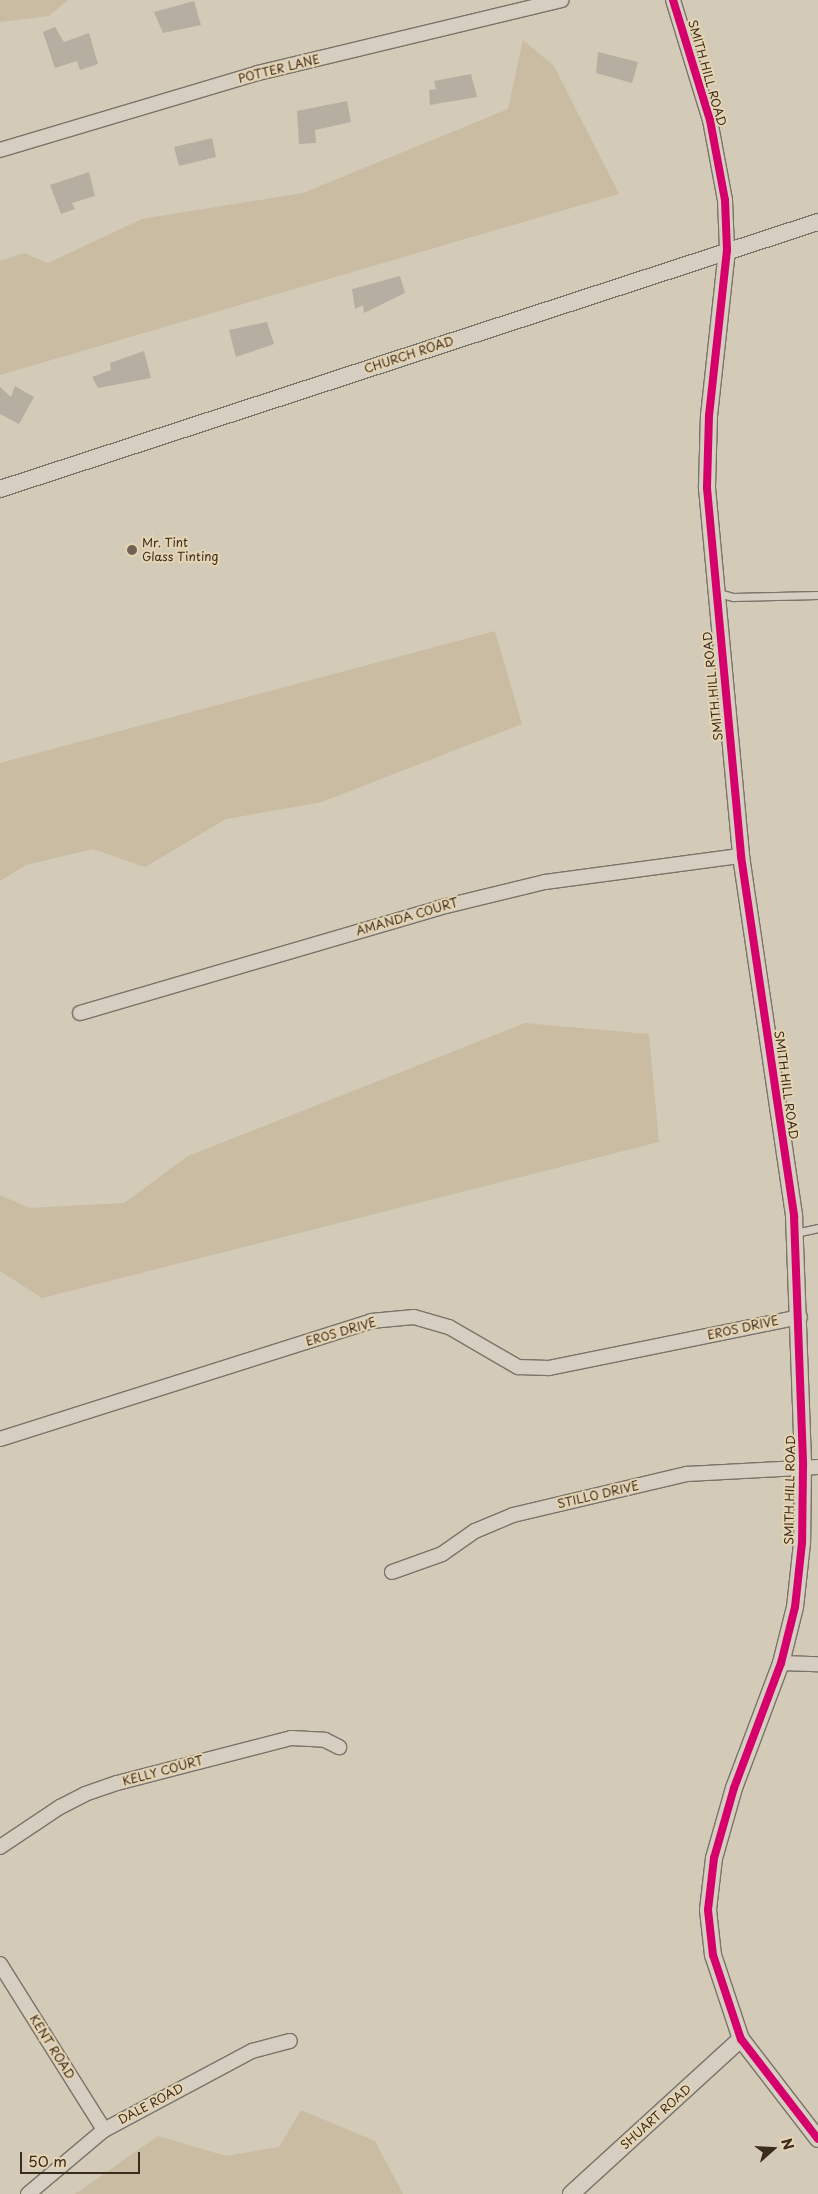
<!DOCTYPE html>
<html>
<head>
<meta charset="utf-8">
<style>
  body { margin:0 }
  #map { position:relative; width:818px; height:2194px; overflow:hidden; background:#d3cab8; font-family:"Playpen Sans",sans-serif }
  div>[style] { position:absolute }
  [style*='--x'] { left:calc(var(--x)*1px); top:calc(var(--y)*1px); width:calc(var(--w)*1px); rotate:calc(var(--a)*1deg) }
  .green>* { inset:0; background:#c9bca3 }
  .building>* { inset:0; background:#b6aea1 }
  .roads { filter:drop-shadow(1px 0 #7a7368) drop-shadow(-1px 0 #7a7368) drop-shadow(0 1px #7a7368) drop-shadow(0 -1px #7a7368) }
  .service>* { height:7px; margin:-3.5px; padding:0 3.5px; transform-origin:3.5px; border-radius:3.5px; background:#d5cec1 }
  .minor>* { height:14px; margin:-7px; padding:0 7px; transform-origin:7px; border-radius:7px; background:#d5cec1 }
  .tertiary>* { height:16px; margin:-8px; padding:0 8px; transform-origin:8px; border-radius:8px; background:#d5cec1 }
  .cycleway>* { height:8px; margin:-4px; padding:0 4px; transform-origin:4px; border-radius:4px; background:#d6006c }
  .dots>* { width:14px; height:14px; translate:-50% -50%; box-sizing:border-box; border:2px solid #e6d5b2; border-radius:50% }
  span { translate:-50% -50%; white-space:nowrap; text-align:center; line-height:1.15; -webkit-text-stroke:4px #e6d5b2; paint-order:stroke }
  .street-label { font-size:12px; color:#3b2a1e }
  .poi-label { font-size:12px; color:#3b2a1e }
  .left { translate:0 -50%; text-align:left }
  .north { position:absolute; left:748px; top:2124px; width:50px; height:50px; -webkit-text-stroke:4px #e6d5b2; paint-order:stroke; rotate:71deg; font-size:14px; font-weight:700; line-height:20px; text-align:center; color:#3b2a1e }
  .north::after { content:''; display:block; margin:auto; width:18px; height:22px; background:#3b2a1e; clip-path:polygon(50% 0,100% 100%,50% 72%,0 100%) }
  .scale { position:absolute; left:20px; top:2152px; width:120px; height:22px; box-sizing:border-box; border:2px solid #3b2a1e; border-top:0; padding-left:6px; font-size:15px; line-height:18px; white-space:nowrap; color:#3b2a1e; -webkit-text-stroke:4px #e6d5b2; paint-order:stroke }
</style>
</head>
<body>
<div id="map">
  <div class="green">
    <i style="clip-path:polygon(0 0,68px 0,49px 16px,0 22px)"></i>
    <i style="clip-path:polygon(523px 40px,554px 66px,619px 194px,0 375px,0 261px,24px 253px,48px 263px,142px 219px,303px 193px,508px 109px)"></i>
    <i style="clip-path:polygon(495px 631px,522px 724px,322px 802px,226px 819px,145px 867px,93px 849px,26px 865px,0 881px,0 763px)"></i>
    <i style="clip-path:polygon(525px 1023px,649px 1034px,659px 1142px,42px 1298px,0 1271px,0 1195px,29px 1208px,124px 1203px,188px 1156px)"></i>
    <i style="clip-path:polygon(301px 2110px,375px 2141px,403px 2194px,75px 2194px,158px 2136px,226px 2156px,279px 2147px)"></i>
  </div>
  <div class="building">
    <i style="clip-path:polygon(194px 1px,201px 25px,163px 33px,154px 12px)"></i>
    <i style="clip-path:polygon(55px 27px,64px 42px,89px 33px,98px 64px,80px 70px,77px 61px,55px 68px,43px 32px)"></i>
    <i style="clip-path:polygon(598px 52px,638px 62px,632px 83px,596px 73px)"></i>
    <i style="clip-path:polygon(471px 74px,477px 97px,430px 105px,429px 90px,436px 89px,434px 81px)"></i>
    <i style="clip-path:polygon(347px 101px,351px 122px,315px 130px,316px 143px,299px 144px,297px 111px)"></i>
    <i style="clip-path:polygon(212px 138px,216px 157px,179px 166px,174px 147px)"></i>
    <i style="clip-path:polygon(89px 172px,95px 196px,72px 203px,75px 209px,61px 214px,50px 185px)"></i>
    <i style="clip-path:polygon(400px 276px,405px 293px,364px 313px,363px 305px,355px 309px,352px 289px)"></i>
    <i style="clip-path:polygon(267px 322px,274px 344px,236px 357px,229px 330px)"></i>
    <i style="clip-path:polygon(144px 351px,151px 378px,98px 388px,92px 377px,111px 370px,110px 363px)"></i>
    <i style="clip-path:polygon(15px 386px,34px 397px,19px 424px,0 414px,0 387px,11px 397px)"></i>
  </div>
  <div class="roads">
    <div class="service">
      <i style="--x:718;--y:593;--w:16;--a:15"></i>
      <i style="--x:733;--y:597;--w:85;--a:-1.3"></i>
      <i style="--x:795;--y:1233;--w:24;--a:-12"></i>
    </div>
    <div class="minor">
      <i style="--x:673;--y:0;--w:126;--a:72.9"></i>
      <i style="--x:710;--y:120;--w:81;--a:79.4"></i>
      <i style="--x:725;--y:200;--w:50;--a:87.7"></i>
      <i style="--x:0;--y:150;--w:269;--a:-16.6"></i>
      <i style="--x:258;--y:73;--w:312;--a:-13.5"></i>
      <i style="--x:80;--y:1013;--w:373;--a:-16.3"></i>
      <i style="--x:438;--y:908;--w:110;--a:-13.7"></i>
      <i style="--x:545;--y:882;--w:198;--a:-7.6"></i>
      <i style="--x:0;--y:1439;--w:389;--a:-17.6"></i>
      <i style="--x:371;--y:1321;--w:43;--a:-5.3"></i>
      <i style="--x:414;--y:1317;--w:36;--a:16"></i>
      <i style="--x:449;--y:1327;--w:80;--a:30.1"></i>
      <i style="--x:518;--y:1367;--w:31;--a:2"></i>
      <i style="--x:549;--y:1368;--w:256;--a:-11.5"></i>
      <i style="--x:392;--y:1572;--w:53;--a:-19.8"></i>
      <i style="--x:442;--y:1554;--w:40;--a:-34.9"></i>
      <i style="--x:475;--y:1531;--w:41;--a:-22.8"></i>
      <i style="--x:513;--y:1515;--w:179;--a:-13.3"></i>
      <i style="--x:687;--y:1474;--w:131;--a:-3.1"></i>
      <i style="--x:781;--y:1663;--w:37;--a:2"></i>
      <i style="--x:0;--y:1847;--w:72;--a:-33.7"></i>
      <i style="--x:60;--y:1807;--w:28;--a:-27"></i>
      <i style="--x:85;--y:1794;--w:34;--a:-19"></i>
      <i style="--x:117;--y:1783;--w:180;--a:-14.5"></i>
      <i style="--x:291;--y:1738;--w:34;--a:3"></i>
      <i style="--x:325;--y:1740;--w:16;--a:27"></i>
      <i style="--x:0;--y:1964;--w:196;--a:57.9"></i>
      <i style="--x:28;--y:2194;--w:99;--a:-40.1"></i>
      <i style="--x:104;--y:2130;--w:168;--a:-28.1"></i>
      <i style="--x:252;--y:2051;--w:39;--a:-15"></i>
    </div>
    <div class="tertiary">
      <i style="--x:727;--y:250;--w:166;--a:96.2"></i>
      <i style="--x:709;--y:415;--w:73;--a:91.6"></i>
      <i style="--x:707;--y:488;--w:370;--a:84.7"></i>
      <i style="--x:741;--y:856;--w:364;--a:81.6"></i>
      <i style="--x:794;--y:1216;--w:250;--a:87.9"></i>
      <i style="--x:803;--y:1466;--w:77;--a:90.7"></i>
      <i style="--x:802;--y:1543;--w:64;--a:96.2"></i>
      <i style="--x:795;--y:1607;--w:58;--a:104"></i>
      <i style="--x:781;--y:1663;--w:134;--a:110.6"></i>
      <i style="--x:734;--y:1788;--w:73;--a:105.9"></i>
      <i style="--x:714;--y:1858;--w:52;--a:96.6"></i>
      <i style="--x:708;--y:1910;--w:45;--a:83.7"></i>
      <i style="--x:713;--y:1955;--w:89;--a:71.6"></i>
      <i style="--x:741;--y:2039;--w:126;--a:52.4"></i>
      <i style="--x:0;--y:489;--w:860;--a:-18.08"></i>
      <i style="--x:571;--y:2194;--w:230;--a:-42.4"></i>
    </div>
  </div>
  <div class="cycleway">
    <i style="--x:673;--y:0;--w:126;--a:72.9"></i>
    <i style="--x:710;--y:120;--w:81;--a:79.4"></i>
    <i style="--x:725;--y:200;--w:50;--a:87.7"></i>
    <i style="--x:727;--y:250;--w:166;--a:96.2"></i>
    <i style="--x:709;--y:415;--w:73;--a:91.6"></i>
    <i style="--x:707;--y:488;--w:370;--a:84.7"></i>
    <i style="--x:741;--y:856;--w:364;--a:81.6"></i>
    <i style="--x:794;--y:1216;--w:250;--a:87.9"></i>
    <i style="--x:803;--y:1466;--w:77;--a:90.7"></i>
    <i style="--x:802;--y:1543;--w:64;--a:96.2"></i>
    <i style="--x:795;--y:1607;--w:58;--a:104"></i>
    <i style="--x:781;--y:1663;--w:134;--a:110.6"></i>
    <i style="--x:734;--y:1788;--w:73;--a:105.9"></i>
    <i style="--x:714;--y:1858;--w:52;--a:96.6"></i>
    <i style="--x:708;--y:1910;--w:45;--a:83.7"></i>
    <i style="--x:713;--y:1955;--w:89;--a:71.6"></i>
    <i style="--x:741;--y:2039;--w:126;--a:52.4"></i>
  </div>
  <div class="dots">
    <i style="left:132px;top:550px;background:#706254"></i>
  </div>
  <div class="street-label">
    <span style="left:279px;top:69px;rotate:-14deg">POTTER LANE</span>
    <span style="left:707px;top:73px;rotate:74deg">SMITH HILL ROAD</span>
    <span style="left:409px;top:355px;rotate:-18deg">CHURCH ROAD</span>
    <span style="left:713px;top:686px;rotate:-96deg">SMITH HILL ROAD</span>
    <span style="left:407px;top:917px;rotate:-16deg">AMANDA COURT</span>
    <span style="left:786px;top:1085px;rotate:82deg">SMITH HILL ROAD</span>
    <span style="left:743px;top:1328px;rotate:-12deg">EROS DRIVE</span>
    <span style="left:341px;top:1332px;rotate:-16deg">EROS DRIVE</span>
    <span style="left:790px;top:1490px;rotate:-89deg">SMITH HILL ROAD</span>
    <span style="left:598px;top:1495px;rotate:-13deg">STILLO DRIVE</span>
    <span style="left:163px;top:1771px;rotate:-15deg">KELLY COURT</span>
    <span style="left:52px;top:2047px;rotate:58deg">KENT ROAD</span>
    <span style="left:151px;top:2104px;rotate:-28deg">DALE ROAD</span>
    <span style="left:656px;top:2117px;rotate:-42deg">SHUART ROAD</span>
  </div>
  <div class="poi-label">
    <span class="left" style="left:142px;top:550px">Mr. Tint<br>Glass Tinting</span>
  </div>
  <div class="north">N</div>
  <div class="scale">50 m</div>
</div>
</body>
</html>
